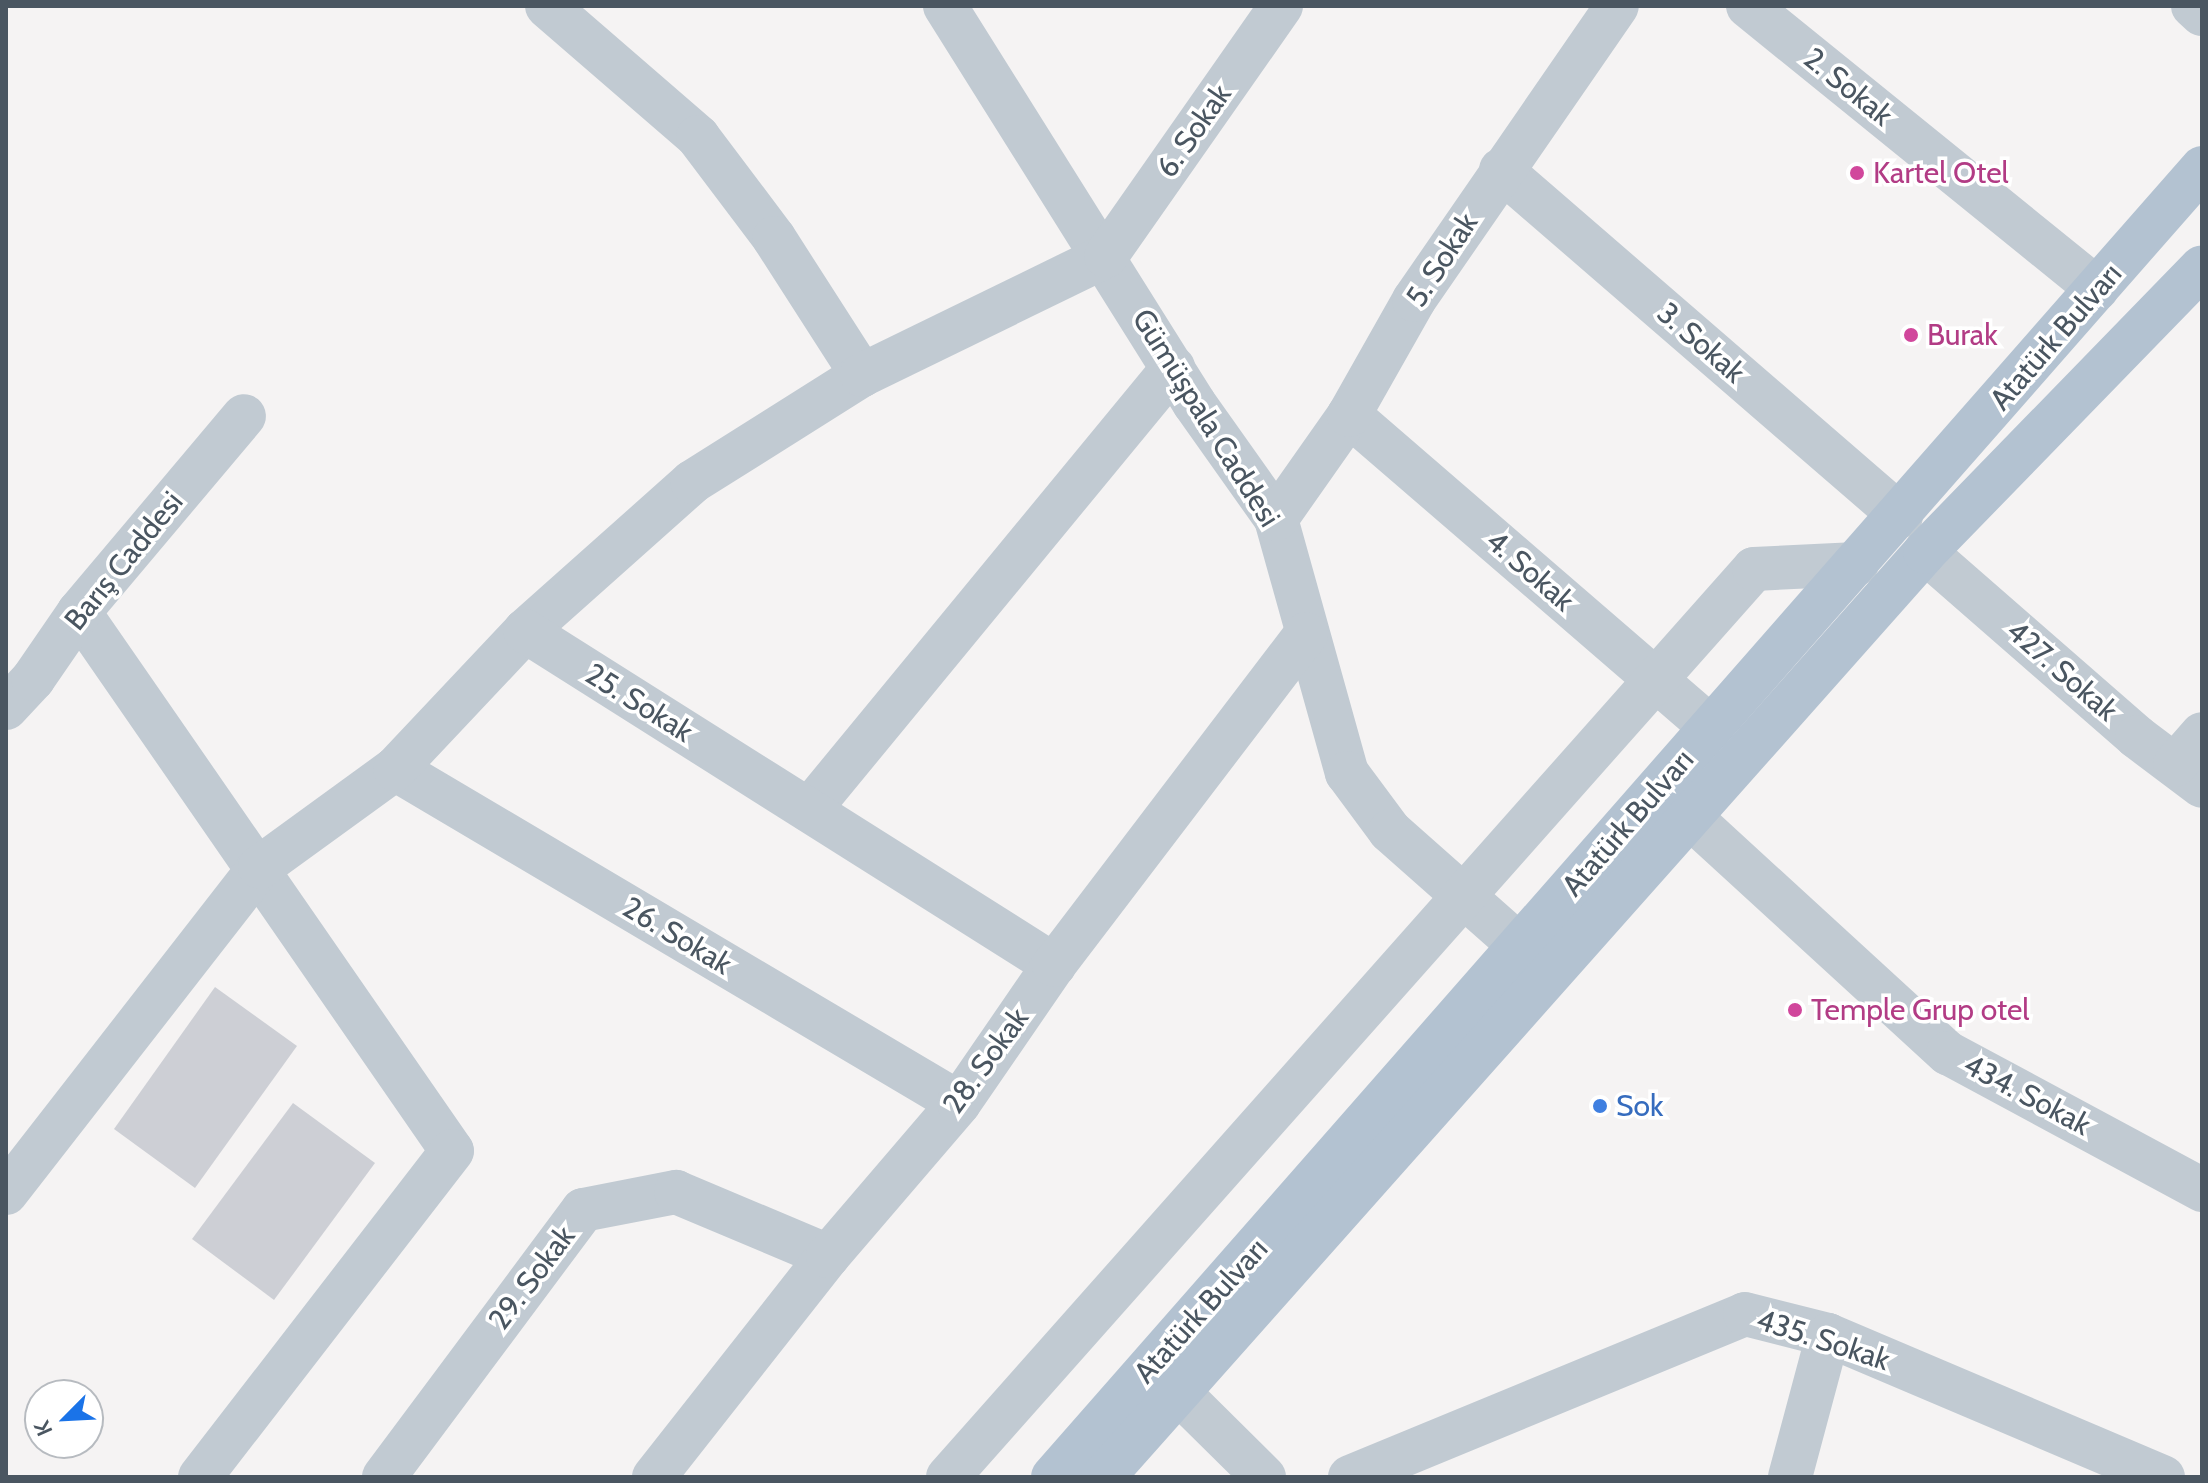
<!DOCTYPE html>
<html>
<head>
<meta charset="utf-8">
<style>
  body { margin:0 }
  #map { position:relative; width:2208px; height:1483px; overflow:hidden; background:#f5f3f3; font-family:Cabin,sans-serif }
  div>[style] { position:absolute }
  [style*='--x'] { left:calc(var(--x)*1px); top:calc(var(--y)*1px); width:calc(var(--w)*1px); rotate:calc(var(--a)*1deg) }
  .building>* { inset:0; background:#cdcfd5 }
  .minor>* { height:44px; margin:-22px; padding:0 22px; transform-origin:22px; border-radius:22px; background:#c1cad2 }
  .major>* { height:44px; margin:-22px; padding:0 22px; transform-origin:22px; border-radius:22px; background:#b3c2d1 }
  .dots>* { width:22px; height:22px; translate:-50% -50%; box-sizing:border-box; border:4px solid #fff; border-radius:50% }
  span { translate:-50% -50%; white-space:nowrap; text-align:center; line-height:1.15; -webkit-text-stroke:7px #fff; paint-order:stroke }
  .street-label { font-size:30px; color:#4a5661 }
  .hotel-label { font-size:30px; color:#b23c85 }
  .left { translate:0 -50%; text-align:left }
  .shop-label { font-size:30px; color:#366cbe }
  .frame { position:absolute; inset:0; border:8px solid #4a5661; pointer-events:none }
  .north { position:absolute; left:24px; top:1379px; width:80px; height:80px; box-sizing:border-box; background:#fff; border:2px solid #b7bbc0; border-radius:50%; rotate:246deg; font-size:22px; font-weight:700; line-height:32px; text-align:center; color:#4a5661 }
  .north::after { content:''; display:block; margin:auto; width:28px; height:36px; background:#1a73e8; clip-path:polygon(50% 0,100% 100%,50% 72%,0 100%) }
</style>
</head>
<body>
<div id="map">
  <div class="building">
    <i style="clip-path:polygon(215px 987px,297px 1046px,195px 1188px,114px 1129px)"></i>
    <i style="clip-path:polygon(293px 1103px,375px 1163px,274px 1300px,192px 1239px)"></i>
  </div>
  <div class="minor">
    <i style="--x:547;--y:6;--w:200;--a:40.9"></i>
    <i style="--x:698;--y:137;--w:126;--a:53"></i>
    <i style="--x:774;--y:238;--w:163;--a:57.3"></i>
    <i style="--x:945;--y:6;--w:469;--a:57.9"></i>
    <i style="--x:1194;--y:403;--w:142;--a:54.7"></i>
    <i style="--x:1276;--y:519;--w:264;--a:74.4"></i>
    <i style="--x:1347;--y:773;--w:72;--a:53.4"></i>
    <i style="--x:1390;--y:831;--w:174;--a:41.5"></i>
    <i style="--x:1748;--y:6;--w:449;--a:39"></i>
    <i style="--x:2193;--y:6;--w:12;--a:42"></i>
    <i style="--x:1501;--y:170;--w:529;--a:40.86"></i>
    <i style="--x:1349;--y:415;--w:478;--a:40.8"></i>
    <i style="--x:1276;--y:519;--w:127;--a:-54.9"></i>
    <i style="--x:1349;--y:415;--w:132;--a:-60.5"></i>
    <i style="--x:1414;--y:300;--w:357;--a:-55.4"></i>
    <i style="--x:1925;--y:552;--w:281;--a:41.1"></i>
    <i style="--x:2137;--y:737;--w:81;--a:37"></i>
    <i style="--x:79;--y:612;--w:655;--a:55.32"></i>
    <i style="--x:452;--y:1151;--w:412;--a:127.7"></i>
    <i style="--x:525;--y:631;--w:224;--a:-41.7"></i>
    <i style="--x:692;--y:482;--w:201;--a:-32.2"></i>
    <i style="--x:862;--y:375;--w:271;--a:-26"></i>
    <i style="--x:1106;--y:256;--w:305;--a:-55"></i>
    <i style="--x:6;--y:708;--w:40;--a:-47"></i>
    <i style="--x:33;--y:679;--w:81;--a:-55.5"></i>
    <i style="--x:79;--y:612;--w:256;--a:-49.9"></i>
    <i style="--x:2175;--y:765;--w:41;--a:-48.9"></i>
    <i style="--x:395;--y:769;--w:655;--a:30.63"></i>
    <i style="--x:809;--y:810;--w:573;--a:-50.53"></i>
    <i style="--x:1690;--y:817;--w:350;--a:42.5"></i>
    <i style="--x:1948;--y:1053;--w:289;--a:28.3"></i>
    <i style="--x:6;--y:1193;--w:413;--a:-52.1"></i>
    <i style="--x:260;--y:867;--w:167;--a:-36"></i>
    <i style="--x:395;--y:769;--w:190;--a:-46.7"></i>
    <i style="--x:525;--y:631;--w:626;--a:32.27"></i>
    <i style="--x:1178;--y:1392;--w:121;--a:44.7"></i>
    <i style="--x:384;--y:1477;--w:333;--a:-53.3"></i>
    <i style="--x:583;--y:1210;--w:95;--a:-11"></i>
    <i style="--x:676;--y:1192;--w:165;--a:22.8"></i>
    <i style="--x:654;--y:1477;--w:281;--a:-51.8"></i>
    <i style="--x:828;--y:1256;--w:201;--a:-49.4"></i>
    <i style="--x:959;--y:1103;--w:168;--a:-55.5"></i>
    <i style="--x:1054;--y:965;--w:416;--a:-52.7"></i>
    <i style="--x:948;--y:1477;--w:1214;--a:-48.41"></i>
    <i style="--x:1754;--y:569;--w:103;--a:-2.8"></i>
    <i style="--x:1350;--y:1477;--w:427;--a:-22.4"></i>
    <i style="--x:1745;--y:1314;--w:86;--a:14.2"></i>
    <i style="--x:1828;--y:1335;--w:364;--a:23"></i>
    <i style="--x:1790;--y:1477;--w:147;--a:-75"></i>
  </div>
  <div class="major">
    <i style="--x:1053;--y:1477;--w:1742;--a:-48.72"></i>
    <i style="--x:1103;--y:1477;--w:1237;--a:-48.37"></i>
    <i style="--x:1925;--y:552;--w:397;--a:-45.8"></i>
  </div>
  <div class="dots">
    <i style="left:1857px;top:173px;background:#d1479c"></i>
    <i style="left:1911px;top:335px;background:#d1479c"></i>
    <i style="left:1795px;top:1010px;background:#d1479c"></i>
    <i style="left:1600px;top:1106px;background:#3f7fe0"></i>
  </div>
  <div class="street-label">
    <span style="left:1848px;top:87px;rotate:39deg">2. Sokak</span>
    <span style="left:1194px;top:131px;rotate:-55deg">6. Sokak</span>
    <span style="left:1442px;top:260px;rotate:-57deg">5. Sokak</span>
    <span style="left:2056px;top:337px;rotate:-49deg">Atatürk Bulvarı</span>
    <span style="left:1701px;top:343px;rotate:41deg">3. Sokak</span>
    <span style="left:1206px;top:418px;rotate:58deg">Gümüşpala Caddesi</span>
    <span style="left:124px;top:561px;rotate:-51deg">Barış Caddesi</span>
    <span style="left:1530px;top:571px;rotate:41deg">4. Sokak</span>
    <span style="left:2062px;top:671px;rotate:41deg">427. Sokak</span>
    <span style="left:639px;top:703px;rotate:32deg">25. Sokak</span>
    <span style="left:1628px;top:823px;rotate:-49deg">Atatürk Bulvarı</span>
    <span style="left:677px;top:936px;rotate:31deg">26. Sokak</span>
    <span style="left:986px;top:1061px;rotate:-54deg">28. Sokak</span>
    <span style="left:2027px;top:1095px;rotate:28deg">434. Sokak</span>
    <span style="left:532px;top:1278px;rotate:-53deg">29. Sokak</span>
    <span style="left:1201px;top:1311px;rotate:-48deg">Atatürk Bulvarı</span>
    <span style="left:1823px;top:1340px;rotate:18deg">435. Sokak</span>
  </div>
  <div class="hotel-label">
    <span class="left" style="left:1873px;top:173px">Kartel Otel</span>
    <span class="left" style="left:1927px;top:335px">Burak</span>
    <span class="left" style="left:1811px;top:1010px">Temple Grup otel</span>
  </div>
  <div class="shop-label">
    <span class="left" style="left:1616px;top:1106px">Sok</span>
  </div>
  <div class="frame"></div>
  <div class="north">K</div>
</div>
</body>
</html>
